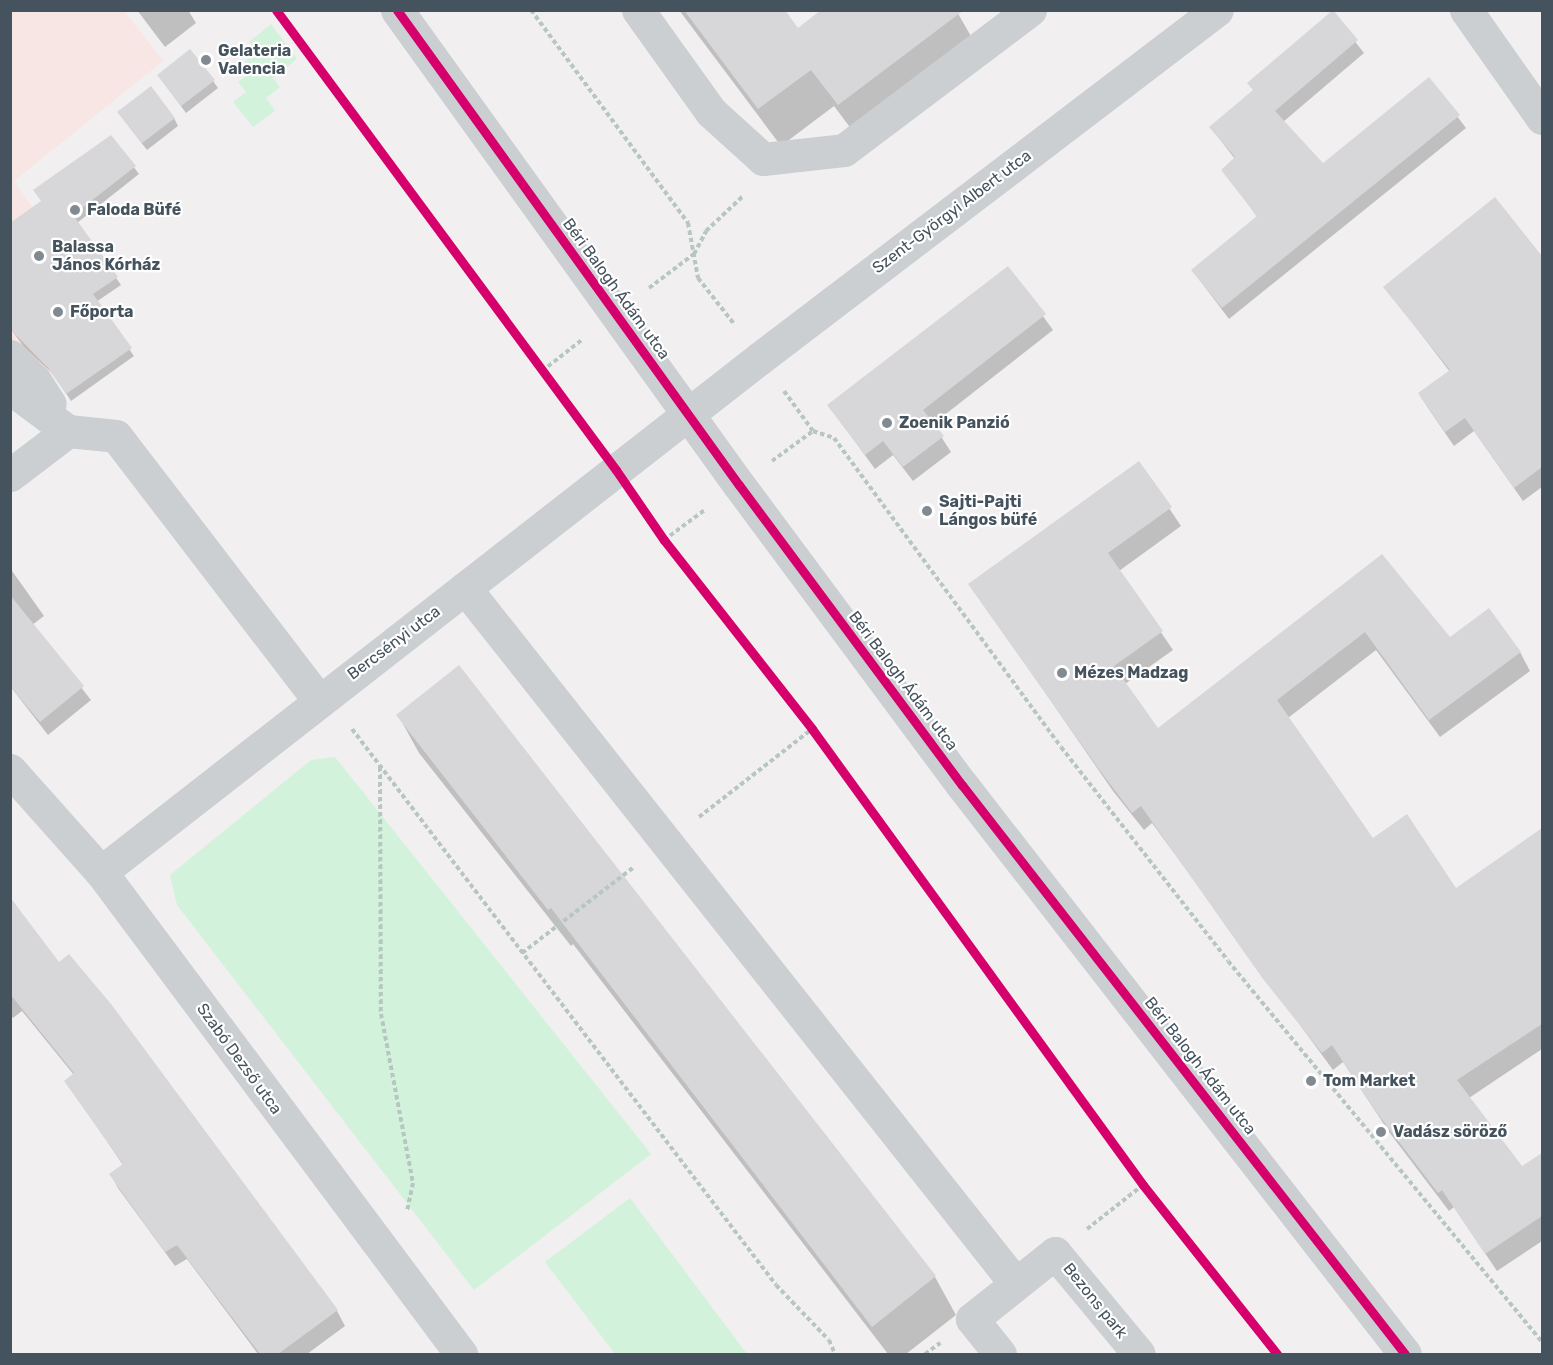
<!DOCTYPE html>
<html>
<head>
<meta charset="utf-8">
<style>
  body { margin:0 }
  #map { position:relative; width:1553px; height:1365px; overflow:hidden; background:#f1eff0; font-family:Rubik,sans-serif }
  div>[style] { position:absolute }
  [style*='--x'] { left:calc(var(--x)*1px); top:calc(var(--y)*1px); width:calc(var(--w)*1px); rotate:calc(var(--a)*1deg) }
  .medical>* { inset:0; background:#f8e6e5 }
  .green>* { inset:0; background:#d2f2dc }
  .shadow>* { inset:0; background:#0003 }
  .building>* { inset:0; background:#d7d7da }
  .path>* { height:4px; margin-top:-2px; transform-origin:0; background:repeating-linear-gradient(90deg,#b7c6c0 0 4.5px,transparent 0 7.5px) }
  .minor>* { height:33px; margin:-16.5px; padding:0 16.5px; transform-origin:16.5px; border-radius:16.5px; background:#cbcfd1 }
  .cycleway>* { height:9px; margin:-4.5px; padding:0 4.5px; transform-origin:4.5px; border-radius:4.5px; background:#d6006c }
  .dots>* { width:16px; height:16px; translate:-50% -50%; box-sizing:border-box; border:3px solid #fff; border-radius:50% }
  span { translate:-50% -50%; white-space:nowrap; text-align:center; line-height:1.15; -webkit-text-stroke:4.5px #fff; paint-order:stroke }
  .poi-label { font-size:16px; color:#45535e; font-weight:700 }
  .left { translate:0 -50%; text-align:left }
  .street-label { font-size:16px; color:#45535e }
  .frame { position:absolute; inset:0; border:12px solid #45535e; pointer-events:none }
</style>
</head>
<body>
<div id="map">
  <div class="medical">
    <i style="clip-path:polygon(11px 11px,124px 11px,163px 61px,14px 181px,120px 331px,11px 411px)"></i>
  </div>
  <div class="green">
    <i style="clip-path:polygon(271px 24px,297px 59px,273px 78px,280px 87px,266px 98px,275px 111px,253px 127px,233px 102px,246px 92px,238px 82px,251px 72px,244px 62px,256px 52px,249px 42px)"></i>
    <i style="clip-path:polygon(335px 757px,651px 1154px,474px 1290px,177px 905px,170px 875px,311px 760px)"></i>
    <i style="clip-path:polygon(630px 1198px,747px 1354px,615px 1354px,545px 1262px)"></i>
  </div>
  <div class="shadow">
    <i style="clip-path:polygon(137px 10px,188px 10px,196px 23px,165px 47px)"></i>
    <i style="clip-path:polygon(679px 10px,783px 10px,797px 30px,956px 10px,980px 52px,861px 142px,834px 106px,781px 146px)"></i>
    <i style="clip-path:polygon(1332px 12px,1364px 53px,1283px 122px,1323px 165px,1429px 79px,1466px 128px,1229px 319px,1192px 270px,1258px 218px,1223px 170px,1235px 159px,1211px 128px,1254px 91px,1249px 84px)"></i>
    <i style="clip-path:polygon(213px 81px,218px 88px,186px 113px,163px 82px)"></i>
    <i style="clip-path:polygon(174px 118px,178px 126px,147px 150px,123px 119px)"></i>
    <i style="clip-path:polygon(111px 137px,139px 174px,77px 223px,121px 285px,96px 302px,134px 356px,71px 401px,54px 375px,24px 347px,10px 328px,42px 202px)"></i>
    <i style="clip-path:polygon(1495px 199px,1542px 258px,1542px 487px,1523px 501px,1474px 431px,1454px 446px,1428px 408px,1419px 394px,1450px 372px,1385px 287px)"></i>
    <i style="clip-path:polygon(1008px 268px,1053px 330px,933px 424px,951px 452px,913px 481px,893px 455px,875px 469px,829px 406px)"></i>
    <i style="clip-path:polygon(1139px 463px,1181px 526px,1119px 571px,1173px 650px,1125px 684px,1158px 731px,1382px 556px,1450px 639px,1520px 652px,1530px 671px,1440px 737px,1376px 650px,1288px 718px,1372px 840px,1456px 890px,1542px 830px,1542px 1049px,1469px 1098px,1522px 1168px,1542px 1154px,1542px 1241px,1497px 1271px,1454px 1207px,1449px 1211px,1389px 1132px,1343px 1062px,1333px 1070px,1152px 823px,1144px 830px,1113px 791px,970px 584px)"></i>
    <i style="clip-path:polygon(10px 568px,44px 616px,32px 625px,91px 700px,48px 735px,10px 686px)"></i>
    <i style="clip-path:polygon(398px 715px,935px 1277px,956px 1315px,906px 1354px,888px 1354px,573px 944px,571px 946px,419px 753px)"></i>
    <i style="clip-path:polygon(10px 900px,58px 964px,109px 1005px,337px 1311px,345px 1326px,307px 1354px,258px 1354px,187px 1259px,175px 1266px,118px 1188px,111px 1175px,123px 1165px,66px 1081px,74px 1075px,22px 1011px,13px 1018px,10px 1014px)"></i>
  </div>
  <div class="building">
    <i style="clip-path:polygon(684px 10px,785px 10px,798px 28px,821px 10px,964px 10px,838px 105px,811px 70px,758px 109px)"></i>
    <i style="clip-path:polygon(1333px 10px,1358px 40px,1275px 111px,1323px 163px,1429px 77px,1460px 115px,1222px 308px,1191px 270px,1257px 216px,1221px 170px,1235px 157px,1209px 127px,1253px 90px,1247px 83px)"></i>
    <i style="clip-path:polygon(190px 49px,215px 80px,181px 106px,157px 75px)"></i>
    <i style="clip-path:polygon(151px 86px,175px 118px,142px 143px,117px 112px)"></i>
    <i style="clip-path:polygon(111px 135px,136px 166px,73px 215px,118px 277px,93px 294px,132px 348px,66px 394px,48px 368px,10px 329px,10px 223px,41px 201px,33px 190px)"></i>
    <i style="clip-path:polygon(1495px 197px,1542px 256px,1542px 467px,1514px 488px,1465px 418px,1445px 432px,1418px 393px,1450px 370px,1383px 287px)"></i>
    <i style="clip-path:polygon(1008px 266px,1046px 314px,923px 410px,944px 436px,903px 467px,883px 441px,865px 455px,827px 405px)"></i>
    <i style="clip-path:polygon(1139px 461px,1172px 507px,1108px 553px,1163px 631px,1114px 666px,1158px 728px,1382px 554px,1450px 637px,1489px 608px,1521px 652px,1429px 720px,1365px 632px,1277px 700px,1373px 838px,1407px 814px,1456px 888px,1542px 828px,1542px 1024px,1457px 1080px,1522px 1166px,1542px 1153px,1542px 1216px,1485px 1254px,1442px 1190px,1438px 1193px,1377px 1113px,1332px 1045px,1322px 1053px,1263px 979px,1141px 806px,1132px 813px,1101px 772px,968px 584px)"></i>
    <i style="clip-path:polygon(10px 595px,84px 686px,40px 722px,10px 686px)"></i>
    <i style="clip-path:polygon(459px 665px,936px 1276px,872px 1327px,551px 908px,548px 910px,396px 715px)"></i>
    <i style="clip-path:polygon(10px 897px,59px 962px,69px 954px,111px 1004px,338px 1310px,278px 1354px,260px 1354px,177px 1245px,165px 1252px,109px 1174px,123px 1164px,64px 1081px,74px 1073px,10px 994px)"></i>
  </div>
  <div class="path">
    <i style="--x:531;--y:10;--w:265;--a:53.6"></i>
    <i style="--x:688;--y:223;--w:56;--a:79.7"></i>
    <i style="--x:698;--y:278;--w:60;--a:51.8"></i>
    <i style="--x:649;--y:288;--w:56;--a:-37.1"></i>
    <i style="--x:694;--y:254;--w:26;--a:-62"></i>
    <i style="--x:706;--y:231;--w:51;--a:-43.4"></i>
    <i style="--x:542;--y:371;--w:52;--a:-38"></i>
    <i style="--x:784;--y:391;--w:49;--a:54.1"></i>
    <i style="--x:813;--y:431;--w:22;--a:18"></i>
    <i style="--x:834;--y:438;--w:383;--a:53.7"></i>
    <i style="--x:1061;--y:747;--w:271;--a:52"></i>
    <i style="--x:1228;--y:961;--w:494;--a:50.5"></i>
    <i style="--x:772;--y:461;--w:51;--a:-36.2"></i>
    <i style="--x:664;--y:540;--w:52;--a:-36.4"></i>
    <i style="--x:352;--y:729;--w:699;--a:52.67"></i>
    <i style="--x:776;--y:1285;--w:76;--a:46.1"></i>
    <i style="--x:829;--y:1340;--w:15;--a:67"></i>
    <i style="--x:380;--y:767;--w:247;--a:89.8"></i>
    <i style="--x:381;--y:1014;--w:172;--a:79.3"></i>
    <i style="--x:413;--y:1183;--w:29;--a:102"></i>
    <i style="--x:699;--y:817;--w:143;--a:-37.9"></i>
    <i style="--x:522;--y:953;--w:141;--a:-37.5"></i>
    <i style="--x:1087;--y:1229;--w:71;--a:-38.2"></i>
    <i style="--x:925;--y:1354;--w:19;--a:-36"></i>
  </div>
  <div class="minor">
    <i style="--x:397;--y:10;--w:585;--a:54.25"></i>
    <i style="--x:739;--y:485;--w:374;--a:53.4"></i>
    <i style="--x:962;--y:785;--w:721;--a:52.1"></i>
    <i style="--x:638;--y:10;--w:125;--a:54.4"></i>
    <i style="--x:711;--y:112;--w:70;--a:42.1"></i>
    <i style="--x:763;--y:159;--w:81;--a:-6.3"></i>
    <i style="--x:844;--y:150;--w:233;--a:-37"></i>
    <i style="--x:1466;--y:10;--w:132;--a:54.9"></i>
    <i style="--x:10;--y:356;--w:35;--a:45"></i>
    <i style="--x:35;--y:381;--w:27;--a:57"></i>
    <i style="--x:10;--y:388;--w:72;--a:36.6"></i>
    <i style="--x:68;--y:431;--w:48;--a:5.9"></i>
    <i style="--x:116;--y:436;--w:334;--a:52.5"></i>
    <i style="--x:10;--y:475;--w:73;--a:-37.2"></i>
    <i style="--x:465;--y:588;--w:886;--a:51.64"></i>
    <i style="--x:10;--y:770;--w:137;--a:48.3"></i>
    <i style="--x:101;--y:872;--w:602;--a:53.24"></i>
    <i style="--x:101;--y:872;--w:836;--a:-37.95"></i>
    <i style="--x:760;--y:358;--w:574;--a:-37.29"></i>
    <i style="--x:1000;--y:1354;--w:45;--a:-128.7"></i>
    <i style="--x:972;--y:1319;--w:106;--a:-38.5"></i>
    <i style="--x:1055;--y:1253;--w:131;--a:50.3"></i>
  </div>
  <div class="cycleway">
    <i style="--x:276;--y:10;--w:572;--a:53.53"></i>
    <i style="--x:616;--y:470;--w:85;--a:55.6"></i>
    <i style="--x:664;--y:540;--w:240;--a:51.9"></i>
    <i style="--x:812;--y:729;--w:563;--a:54.02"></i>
    <i style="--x:1143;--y:1185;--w:216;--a:51.6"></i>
    <i style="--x:397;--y:10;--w:585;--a:54.25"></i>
    <i style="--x:739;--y:485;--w:374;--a:53.4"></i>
    <i style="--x:962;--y:785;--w:721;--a:52.1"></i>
  </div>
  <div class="dots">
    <i style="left:206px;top:60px;background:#818a91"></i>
    <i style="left:75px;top:210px;background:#818a91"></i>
    <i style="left:39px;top:256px;background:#818a91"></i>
    <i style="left:58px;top:312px;background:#818a91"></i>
    <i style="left:887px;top:423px;background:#818a91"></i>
    <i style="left:927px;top:511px;background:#818a91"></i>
    <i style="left:1062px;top:673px;background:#818a91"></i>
    <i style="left:1311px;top:1081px;background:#818a91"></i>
    <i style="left:1381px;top:1132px;background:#818a91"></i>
  </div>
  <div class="poi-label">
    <span class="left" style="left:218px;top:60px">Gelateria<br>Valencia</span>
    <span class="left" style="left:87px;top:210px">Faloda Büfé</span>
    <span class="left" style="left:52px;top:256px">Balassa<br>János Kórház</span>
    <span class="left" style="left:70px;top:312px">Főporta</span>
    <span class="left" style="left:899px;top:423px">Zoenik Panzió</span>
    <span class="left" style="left:939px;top:511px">Sajti-Pajti<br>Lángos büfé</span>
    <span class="left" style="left:1074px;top:673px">Mézes Madzag</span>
    <span class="left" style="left:1323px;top:1081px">Tom Market</span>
    <span class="left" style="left:1393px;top:1132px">Vadász söröző</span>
  </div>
  <div class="street-label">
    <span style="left:952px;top:212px;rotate:-37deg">Szent-Györgyi Albert utca</span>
    <span style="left:616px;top:289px;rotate:54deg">Béri Balogh Ádám utca</span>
    <span style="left:394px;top:643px;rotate:-37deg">Bercsényi utca</span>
    <span style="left:903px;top:681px;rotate:53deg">Béri Balogh Ádám utca</span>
    <span style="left:239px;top:1059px;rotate:54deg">Szabó Dezső utca</span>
    <span style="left:1200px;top:1066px;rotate:52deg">Béri Balogh Ádám utca</span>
    <span style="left:1095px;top:1301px;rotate:51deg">Bezons park</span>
  </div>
  <div class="frame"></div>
</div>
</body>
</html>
